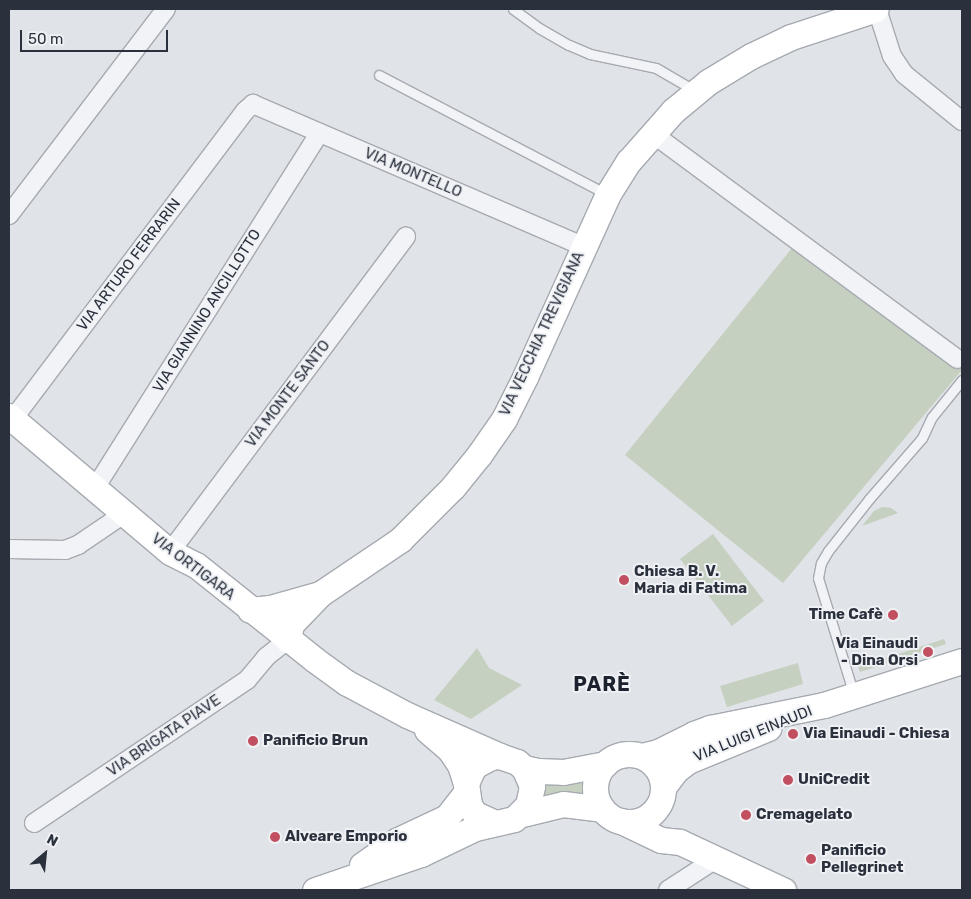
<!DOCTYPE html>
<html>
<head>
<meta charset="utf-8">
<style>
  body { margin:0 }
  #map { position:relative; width:971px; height:899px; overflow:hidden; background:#e0e3e7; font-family:Rubik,sans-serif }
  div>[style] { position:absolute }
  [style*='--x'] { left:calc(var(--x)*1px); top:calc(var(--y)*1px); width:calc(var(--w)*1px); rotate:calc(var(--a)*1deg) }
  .green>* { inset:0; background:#c5d0c1 }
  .roads { filter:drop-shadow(1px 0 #a6aab1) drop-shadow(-1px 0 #a6aab1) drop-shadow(0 1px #a6aab1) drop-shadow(0 -1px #a6aab1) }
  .lane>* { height:9px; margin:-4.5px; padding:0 4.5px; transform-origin:4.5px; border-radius:4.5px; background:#f2f3f6 }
  .street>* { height:18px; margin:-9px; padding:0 9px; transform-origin:9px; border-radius:9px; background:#f2f3f6 }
  .secondary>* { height:25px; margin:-12.5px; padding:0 12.5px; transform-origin:12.5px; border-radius:12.5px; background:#fff }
  .secondary>.ring { margin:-12.5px; padding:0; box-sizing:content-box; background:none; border:25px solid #fff; border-radius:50% }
  .dots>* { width:14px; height:14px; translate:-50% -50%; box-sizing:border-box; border:2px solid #eff1f5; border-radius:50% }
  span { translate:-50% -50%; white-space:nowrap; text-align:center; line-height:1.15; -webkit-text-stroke:4px #eff1f5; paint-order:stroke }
  .street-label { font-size:15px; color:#2a313d }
  .poi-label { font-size:15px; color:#2a313d; font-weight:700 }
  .left { translate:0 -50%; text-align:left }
  .right { translate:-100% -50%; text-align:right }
  .district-label { font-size:20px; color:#1c222e; font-weight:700; letter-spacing:1px }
  .frame { position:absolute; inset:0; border:10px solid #2a313d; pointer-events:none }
  .north { position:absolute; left:20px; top:829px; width:50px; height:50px; -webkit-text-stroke:4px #eff1f5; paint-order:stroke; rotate:28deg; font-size:14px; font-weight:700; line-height:20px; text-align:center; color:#2a313d }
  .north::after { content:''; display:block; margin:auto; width:18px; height:22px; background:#2a313d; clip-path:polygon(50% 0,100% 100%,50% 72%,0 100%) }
  .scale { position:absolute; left:20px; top:30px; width:148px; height:22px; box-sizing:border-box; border:2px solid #2a313d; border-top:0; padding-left:6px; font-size:15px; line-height:18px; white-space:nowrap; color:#2a313d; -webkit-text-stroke:4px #eff1f5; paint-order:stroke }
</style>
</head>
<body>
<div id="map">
  <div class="green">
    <i style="clip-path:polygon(792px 248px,962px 367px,962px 370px,783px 583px,625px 455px)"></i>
    <i style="clip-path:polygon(882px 507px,891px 508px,898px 513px,862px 526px,874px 511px)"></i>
    <i style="clip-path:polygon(713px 534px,764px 601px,732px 626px,680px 559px)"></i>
    <i style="clip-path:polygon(944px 639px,946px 644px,860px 672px,858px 667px)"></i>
    <i style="clip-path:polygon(477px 648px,489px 668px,522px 685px,471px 719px,434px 700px)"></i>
    <i style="clip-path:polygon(798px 663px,803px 684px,727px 707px,720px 686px)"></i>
    <i style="clip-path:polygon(587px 777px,586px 795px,542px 800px,543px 781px)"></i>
  </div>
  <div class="roads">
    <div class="lane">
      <i style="--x:513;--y:9;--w:32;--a:36"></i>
      <i style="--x:539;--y:28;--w:34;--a:30"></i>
      <i style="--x:569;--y:45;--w:23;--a:23"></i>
      <i style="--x:590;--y:54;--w:67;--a:12"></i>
      <i style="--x:656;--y:68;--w:44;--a:30.1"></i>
      <i style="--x:379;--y:75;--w:257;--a:27.6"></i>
      <i style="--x:854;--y:695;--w:122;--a:-107.1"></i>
      <i style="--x:818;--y:578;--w:15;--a:-79"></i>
      <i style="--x:821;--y:563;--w:14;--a:-60"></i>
      <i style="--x:828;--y:551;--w:66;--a:-51.7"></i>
      <i style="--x:869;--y:499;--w:81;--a:-49"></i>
      <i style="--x:922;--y:438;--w:23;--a:-65"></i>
      <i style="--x:932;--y:417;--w:48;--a:-51"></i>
    </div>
    <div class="street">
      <i style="--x:877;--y:9;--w:49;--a:72.3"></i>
      <i style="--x:892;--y:56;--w:22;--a:56"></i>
      <i style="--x:904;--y:74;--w:75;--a:39"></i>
      <i style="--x:652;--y:133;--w:380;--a:36.5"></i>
      <i style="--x:9;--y:215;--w:259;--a:-52.7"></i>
      <i style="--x:13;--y:419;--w:386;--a:-53"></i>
      <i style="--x:245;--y:111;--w:11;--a:-41"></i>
      <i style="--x:253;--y:104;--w:358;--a:23.3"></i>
      <i style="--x:95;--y:488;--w:420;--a:-57.7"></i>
      <i style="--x:9;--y:549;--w:56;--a:1"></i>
      <i style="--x:65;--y:550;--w:14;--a:-21"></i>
      <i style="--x:78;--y:545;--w:57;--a:-34.2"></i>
      <i style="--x:170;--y:552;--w:394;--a:-53.2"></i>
      <i style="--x:34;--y:823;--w:257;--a:-33.9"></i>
      <i style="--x:247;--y:680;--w:30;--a:-50"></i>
      <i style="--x:266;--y:657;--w:28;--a:-38"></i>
      <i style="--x:668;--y:890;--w:57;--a:-32.9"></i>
    </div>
    <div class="secondary">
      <i style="--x:9;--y:416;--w:211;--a:40.2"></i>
      <i style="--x:170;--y:552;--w:29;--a:27"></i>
      <i style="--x:196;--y:565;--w:152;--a:38.6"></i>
      <i style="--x:315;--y:660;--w:39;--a:36"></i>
      <i style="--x:347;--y:683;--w:68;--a:28.1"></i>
      <i style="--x:407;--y:715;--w:102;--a:23.8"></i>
      <i style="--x:250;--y:610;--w:20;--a:-6"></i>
      <i style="--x:270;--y:608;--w:48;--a:-15.8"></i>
      <i style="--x:288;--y:640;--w:16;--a:-79"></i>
      <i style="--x:291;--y:624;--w:42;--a:-46"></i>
      <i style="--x:320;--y:594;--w:97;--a:-34"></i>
      <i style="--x:400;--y:540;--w:75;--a:-45"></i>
      <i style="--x:453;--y:487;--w:41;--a:-50.9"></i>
      <i style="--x:479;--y:455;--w:44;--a:-55.2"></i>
      <i style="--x:504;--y:419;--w:47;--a:-63.4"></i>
      <i style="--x:525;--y:377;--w:201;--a:-65.6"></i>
      <i style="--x:608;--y:194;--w:39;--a:-58"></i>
      <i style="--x:629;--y:161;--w:67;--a:-48.7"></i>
      <i style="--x:673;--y:111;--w:45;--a:-39.6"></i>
      <i style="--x:708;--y:82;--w:50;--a:-31.2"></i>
      <i style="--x:751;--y:56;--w:44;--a:-25.4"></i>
      <i style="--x:791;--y:37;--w:89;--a:-18.2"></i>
      <i style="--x:427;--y:730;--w:30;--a:41"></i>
      <i style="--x:450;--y:750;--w:18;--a:56"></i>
      <i style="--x:460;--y:765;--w:19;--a:72"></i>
      <i class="ring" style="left:595px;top:754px;width:43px;height:43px"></i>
      <i style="--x:642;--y:756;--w:16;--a:-14"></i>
      <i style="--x:658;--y:752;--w:40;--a:-26.6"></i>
      <i style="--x:694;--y:734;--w:17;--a:-21"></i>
      <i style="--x:710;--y:728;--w:116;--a:-11.4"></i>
      <i style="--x:824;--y:705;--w:145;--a:-17.7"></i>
      <i style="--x:524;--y:768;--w:14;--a:12"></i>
      <i style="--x:538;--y:771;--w:25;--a:2"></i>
      <i style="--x:563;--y:772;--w:43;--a:-10.8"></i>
      <i style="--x:664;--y:786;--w:20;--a:-53"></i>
      <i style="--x:676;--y:770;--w:15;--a:-37"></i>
      <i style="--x:688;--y:761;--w:87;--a:-22.4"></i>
      <i style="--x:522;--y:814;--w:42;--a:-13.7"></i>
      <i style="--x:563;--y:804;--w:39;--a:7"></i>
      <i style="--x:621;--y:821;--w:44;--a:25.4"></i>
      <i style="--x:661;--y:840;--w:19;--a:6"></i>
      <i style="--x:680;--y:842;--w:114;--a:25"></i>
      <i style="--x:362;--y:865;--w:44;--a:-34.8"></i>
      <i style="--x:398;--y:840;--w:54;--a:-25.1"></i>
      <i style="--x:447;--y:817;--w:29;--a:-52"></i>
      <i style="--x:315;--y:890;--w:112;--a:-18.8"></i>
      <i style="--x:421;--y:854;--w:60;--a:-25.7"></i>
      <i style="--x:475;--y:828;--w:40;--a:-13"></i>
      <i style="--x:514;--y:819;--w:20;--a:-45"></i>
      <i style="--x:528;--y:805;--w:19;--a:-78"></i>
      <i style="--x:532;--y:786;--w:20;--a:-114"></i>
      <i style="--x:524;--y:768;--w:9;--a:-139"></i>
      <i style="--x:517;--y:762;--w:18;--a:-161"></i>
      <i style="--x:500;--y:756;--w:9;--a:174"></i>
      <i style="--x:491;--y:757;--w:19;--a:152"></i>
      <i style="--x:474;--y:766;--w:19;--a:115"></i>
      <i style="--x:466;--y:783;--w:22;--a:82"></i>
      <i style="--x:469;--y:805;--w:11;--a:56"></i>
      <i style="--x:475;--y:814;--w:22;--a:24"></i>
    </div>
  </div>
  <div class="dots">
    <i style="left:624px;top:580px;background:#c24f60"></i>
    <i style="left:893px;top:615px;background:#c24f60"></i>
    <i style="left:928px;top:652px;background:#c24f60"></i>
    <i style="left:793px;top:734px;background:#c24f60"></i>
    <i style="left:253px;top:741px;background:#c24f60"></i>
    <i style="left:788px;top:780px;background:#c24f60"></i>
    <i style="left:746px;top:815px;background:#c24f60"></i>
    <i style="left:275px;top:837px;background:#c24f60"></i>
    <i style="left:811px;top:859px;background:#c24f60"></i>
  </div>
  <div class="street-label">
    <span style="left:413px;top:173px;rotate:23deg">VIA MONTELLO</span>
    <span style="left:129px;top:265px;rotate:-53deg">VIA ARTURO FERRARIN</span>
    <span style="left:207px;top:311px;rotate:-58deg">VIA GIANNINO ANCILLOTTO</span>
    <span style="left:542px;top:334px;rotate:-65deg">VIA VECCHIA TREVIGIANA</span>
    <span style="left:288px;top:394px;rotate:-53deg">VIA MONTE SANTO</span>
    <span style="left:193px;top:567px;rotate:37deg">VIA ORTIGARA</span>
    <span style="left:753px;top:734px;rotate:-22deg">VIA LUIGI EINAUDI</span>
    <span style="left:164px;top:736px;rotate:-34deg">VIA BRIGATA PIAVE</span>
  </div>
  <div class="poi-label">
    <span class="left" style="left:634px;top:580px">Chiesa B. V.<br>Maria di Fatima</span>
    <span class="right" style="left:883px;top:615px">Time Cafè</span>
    <span class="right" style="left:918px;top:652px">Via Einaudi<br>- Dina Orsi</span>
    <span class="left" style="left:803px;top:734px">Via Einaudi - Chiesa</span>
    <span class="left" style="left:263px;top:741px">Panificio Brun</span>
    <span class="left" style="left:798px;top:780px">UniCredit</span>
    <span class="left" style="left:756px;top:815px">Cremagelato</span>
    <span class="left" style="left:285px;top:837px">Alveare Emporio</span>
    <span class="left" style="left:821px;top:859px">Panificio<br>Pellegrinet</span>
  </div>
  <div class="district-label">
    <span style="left:602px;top:684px">PARÈ</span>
  </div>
  <div class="frame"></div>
  <div class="north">N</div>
  <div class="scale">50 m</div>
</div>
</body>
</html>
